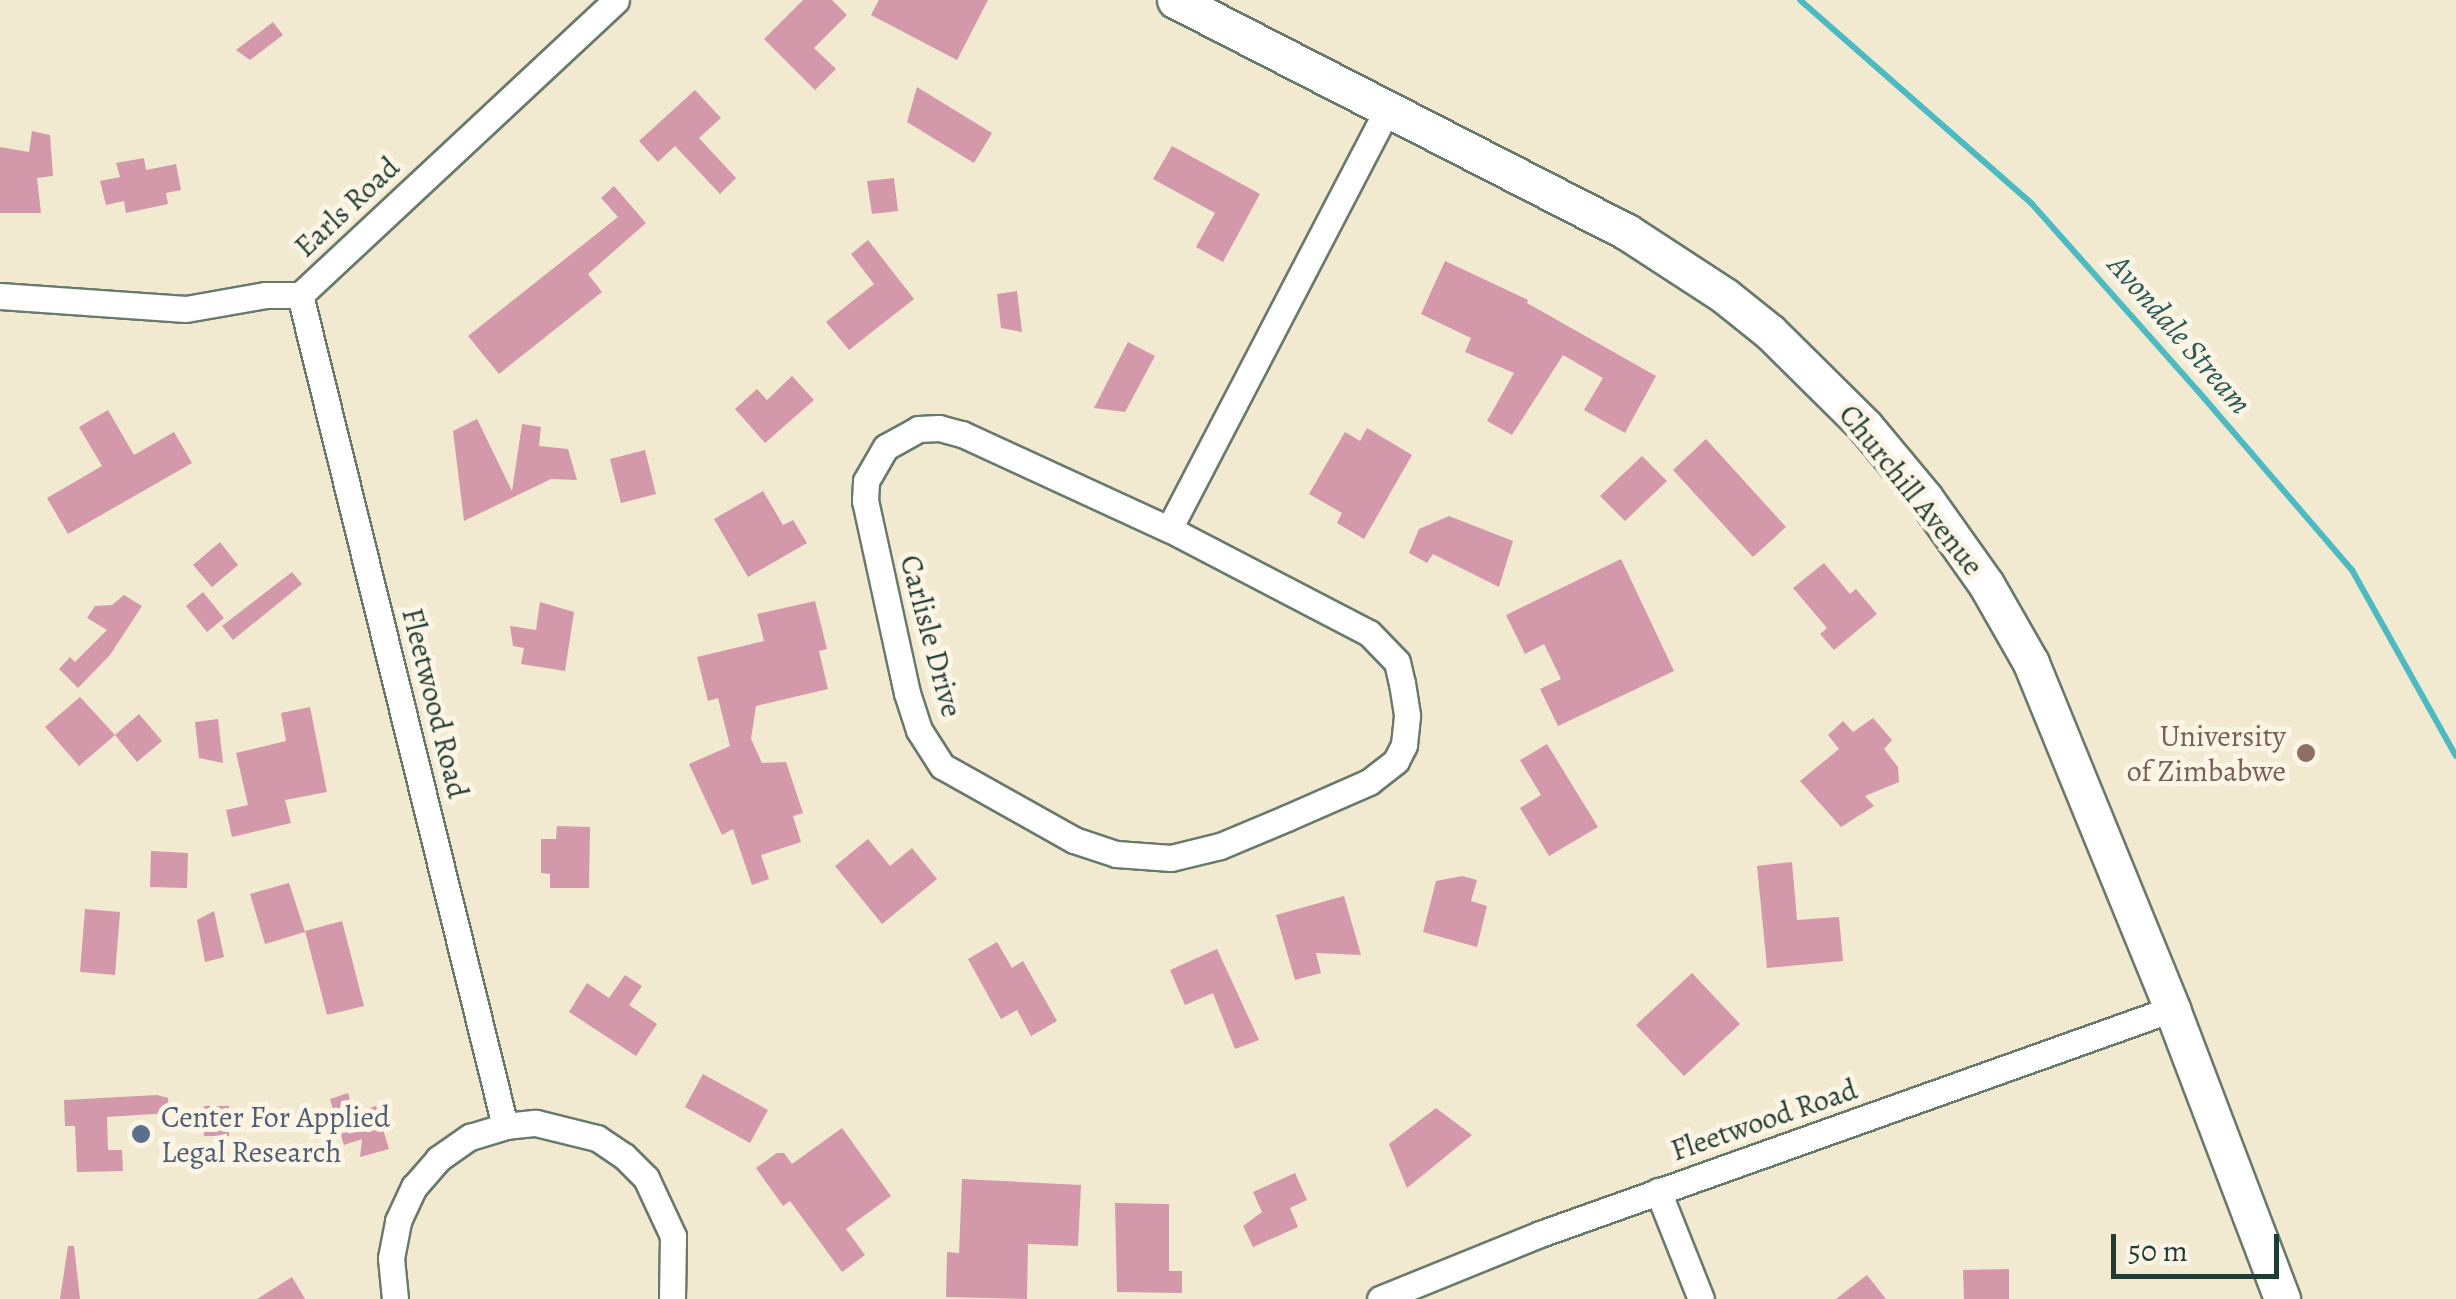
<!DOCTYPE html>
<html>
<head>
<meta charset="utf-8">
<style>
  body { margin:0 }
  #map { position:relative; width:2456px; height:1299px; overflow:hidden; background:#f1ead0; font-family:Alegreya,serif }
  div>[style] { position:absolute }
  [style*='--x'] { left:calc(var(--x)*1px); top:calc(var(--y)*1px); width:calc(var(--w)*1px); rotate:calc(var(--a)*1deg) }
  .stream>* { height:6px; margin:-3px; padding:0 3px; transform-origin:3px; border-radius:3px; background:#4bbac2 }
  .building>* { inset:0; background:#d399ab }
  .roads { filter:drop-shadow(2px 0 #687a6b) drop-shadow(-2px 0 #687a6b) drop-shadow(0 2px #687a6b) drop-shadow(0 -2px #687a6b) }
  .street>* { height:25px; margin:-12.5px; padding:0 12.5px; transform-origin:12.5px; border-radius:12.5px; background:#fff }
  .secondary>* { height:35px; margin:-17.5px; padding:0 17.5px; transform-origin:17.5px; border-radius:17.5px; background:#fff }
  .dots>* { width:28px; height:28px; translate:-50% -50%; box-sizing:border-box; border:5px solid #fcf5e5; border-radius:50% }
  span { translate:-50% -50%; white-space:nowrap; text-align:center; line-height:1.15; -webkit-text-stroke:10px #fcf5e5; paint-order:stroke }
  .street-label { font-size:30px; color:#1f3d34 }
  .education-label { font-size:30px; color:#785e54 }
  .right { translate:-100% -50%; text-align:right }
  .service-label { font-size:30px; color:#4e5e75 }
  .left { translate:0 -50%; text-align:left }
  .water-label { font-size:32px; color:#2a5c58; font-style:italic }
  .scale { position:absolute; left:2111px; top:1234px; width:168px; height:45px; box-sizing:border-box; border:5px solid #1f3d34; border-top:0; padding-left:12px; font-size:30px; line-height:35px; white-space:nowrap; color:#1f3d34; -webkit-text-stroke:8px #fcf5e5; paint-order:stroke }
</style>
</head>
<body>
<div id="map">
  <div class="stream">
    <i style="--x:1800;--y:0;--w:309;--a:41.3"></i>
    <i style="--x:2032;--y:204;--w:250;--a:48.4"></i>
    <i style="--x:2198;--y:391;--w:236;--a:49.3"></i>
    <i style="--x:2352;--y:570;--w:213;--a:60.8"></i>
  </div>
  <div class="building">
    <i style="clip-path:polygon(803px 0,832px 0,847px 15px,814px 48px,836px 69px,815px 90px,764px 39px)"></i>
    <i style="clip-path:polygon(879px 0,988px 0,957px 60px,871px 15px)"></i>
    <i style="clip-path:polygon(273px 22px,283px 35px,250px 60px,236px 50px)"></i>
    <i style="clip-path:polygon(917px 87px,992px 133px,974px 163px,907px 122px)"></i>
    <i style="clip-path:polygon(695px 90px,721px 118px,699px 138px,736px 178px,720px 194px,675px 146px,658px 162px,639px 141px)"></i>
    <i style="clip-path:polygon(32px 131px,50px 135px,53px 176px,37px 178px,41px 213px,0 213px,0 147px,29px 152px)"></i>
    <i style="clip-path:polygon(1172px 146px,1260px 194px,1223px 262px,1196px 247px,1215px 213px,1153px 179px)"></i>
    <i style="clip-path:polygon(144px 158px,146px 170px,176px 164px,181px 190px,166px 193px,168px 204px,126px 213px,124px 201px,106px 205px,100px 181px,120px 177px,116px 163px)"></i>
    <i style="clip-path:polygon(894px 178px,898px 211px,872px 214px,867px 181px)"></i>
    <i style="clip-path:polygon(614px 186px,646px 223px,588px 274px,602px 292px,499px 374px,468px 336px,618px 217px,601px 198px)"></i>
    <i style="clip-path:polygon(868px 240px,914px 299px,849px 350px,826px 322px,874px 284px,851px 254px)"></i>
    <i style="clip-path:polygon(1445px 261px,1528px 300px,1527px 303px,1656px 376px,1625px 433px,1584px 410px,1603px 378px,1563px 355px,1512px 435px,1487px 421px,1514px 373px,1465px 352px,1471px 338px,1421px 314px)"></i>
    <i style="clip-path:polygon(1017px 291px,1022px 332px,1001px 328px,997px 294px)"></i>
    <i style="clip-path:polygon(1128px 342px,1155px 356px,1125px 412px,1094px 408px)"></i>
    <i style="clip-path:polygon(792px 376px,814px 400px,765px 443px,735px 409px,757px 389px,767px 400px)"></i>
    <i style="clip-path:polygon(108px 410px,134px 455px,174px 432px,192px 463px,68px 534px,47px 498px,102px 466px,79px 427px)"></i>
    <i style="clip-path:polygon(477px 419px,512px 491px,522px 424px,541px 427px,539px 446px,568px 449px,577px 480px,551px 479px,464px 521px,453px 431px)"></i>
    <i style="clip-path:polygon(1367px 428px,1412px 455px,1364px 539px,1337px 523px,1342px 513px,1309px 494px,1345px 432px,1360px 441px)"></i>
    <i style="clip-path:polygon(1706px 439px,1786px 527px,1753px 557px,1673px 470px)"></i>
    <i style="clip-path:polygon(645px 450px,656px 494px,621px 503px,610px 459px)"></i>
    <i style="clip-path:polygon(1642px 456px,1667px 481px,1625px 521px,1600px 496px)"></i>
    <i style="clip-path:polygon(763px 491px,783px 525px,793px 520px,807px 543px,748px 577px,714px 519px)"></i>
    <i style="clip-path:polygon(1449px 516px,1513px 541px,1499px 587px,1433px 554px,1427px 563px,1409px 553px,1419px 529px)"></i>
    <i style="clip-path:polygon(220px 542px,238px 565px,212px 587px,193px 565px)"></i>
    <i style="clip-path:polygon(1621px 559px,1674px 671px,1558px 726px,1540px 689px,1561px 679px,1544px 644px,1525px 654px,1506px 615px)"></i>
    <i style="clip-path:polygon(1824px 563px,1850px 594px,1856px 589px,1877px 614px,1834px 650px,1820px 634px,1827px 628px,1793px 588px)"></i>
    <i style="clip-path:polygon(292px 572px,302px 584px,233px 640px,222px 626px)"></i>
    <i style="clip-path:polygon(203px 592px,224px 618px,207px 632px,186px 606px)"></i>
    <i style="clip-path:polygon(124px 595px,142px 606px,110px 655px,78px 688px,59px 669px,70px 657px,75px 662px,107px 630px,87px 618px,95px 606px,112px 605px)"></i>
    <i style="clip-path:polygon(815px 601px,827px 649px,819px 651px,828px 689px,756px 706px,751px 739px,762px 763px,786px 762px,803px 813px,793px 816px,801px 842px,761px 855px,769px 879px,752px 885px,733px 829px,722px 835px,689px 764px,730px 746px,718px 698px,708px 701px,697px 657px,764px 641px,757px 614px)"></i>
    <i style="clip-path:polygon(540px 602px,574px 612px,565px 671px,521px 664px,524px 648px,513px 646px,510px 626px,536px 630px)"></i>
    <i style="clip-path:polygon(80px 697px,115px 735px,79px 766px,45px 727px)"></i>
    <i style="clip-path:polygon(310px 707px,327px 792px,285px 800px,291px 823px,232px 837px,226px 810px,248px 805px,236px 753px,286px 741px,281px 713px)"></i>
    <i style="clip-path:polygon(139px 714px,162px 741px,137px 762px,115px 735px)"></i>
    <i style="clip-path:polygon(1873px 718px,1892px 740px,1884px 749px,1898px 767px,1899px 782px,1865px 796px,1874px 806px,1841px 827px,1800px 781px,1839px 749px,1828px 735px,1843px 721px,1853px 732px)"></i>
    <i style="clip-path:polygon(218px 719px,223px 763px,199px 758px,195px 722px)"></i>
    <i style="clip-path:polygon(1547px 744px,1598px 827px,1549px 856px,1520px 808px,1541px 795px,1520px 760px)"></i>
    <i style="clip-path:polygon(557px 826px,590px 827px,589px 888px,550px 888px,550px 874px,541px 873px,541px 839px,556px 839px)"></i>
    <i style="clip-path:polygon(868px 839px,890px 866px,912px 848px,937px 879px,882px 924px,835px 866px)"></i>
    <i style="clip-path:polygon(151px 851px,188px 853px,187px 888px,150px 887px)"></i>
    <i style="clip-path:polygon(1792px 862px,1797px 920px,1839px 917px,1843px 961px,1767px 968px,1757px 866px)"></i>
    <i style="clip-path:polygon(1462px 876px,1477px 880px,1471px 901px,1487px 906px,1477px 947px,1423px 932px,1436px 881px)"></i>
    <i style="clip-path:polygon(289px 883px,305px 932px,265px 944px,250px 894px)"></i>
    <i style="clip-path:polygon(1344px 896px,1361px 955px,1316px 953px,1321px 973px,1295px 980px,1276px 915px)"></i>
    <i style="clip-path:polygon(85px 909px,120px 912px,115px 975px,80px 972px)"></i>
    <i style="clip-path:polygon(214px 911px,224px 957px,205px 962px,197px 920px)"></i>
    <i style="clip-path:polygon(342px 921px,364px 1006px,327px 1015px,305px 931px)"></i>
    <i style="clip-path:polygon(997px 942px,1012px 968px,1023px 961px,1057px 1021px,1031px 1036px,1017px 1010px,1001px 1019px,968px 959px)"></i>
    <i style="clip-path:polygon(1217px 949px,1259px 1040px,1235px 1049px,1213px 993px,1185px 1005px,1170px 970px)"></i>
    <i style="clip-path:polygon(1692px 973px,1740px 1024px,1684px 1076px,1636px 1025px)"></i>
    <i style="clip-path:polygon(625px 975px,642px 986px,629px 1005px,657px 1024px,636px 1056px,569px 1012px,587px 983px,609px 998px)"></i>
    <i style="clip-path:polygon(703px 1074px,768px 1110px,750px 1143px,685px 1107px)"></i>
    <i style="clip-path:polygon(348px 1093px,354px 1113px,376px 1106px,389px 1149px,360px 1157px,362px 1139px,344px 1145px,330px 1099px)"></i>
    <i style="clip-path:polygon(157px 1095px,168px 1098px,169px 1113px,107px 1117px,108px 1150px,122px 1150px,123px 1171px,77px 1172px,75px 1126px,65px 1126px,64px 1100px)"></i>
    <i style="clip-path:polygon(204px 1106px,229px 1106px,229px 1136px,204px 1136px)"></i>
    <i style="clip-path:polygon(1436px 1108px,1472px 1135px,1407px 1188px,1389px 1144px)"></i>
    <i style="clip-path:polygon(842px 1128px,891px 1196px,846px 1229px,865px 1255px,842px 1272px,790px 1201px,783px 1206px,756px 1168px,777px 1153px,784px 1153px,792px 1164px)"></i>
    <i style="clip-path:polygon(1295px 1173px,1307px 1200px,1290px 1208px,1298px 1227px,1253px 1247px,1243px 1226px,1262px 1212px,1253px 1192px)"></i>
    <i style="clip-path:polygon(962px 1179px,1081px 1185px,1078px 1246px,1028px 1244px,1027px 1299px,946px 1297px,947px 1252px,959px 1253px)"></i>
    <i style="clip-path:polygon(1115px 1203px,1169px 1204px,1169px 1271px,1182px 1271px,1182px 1293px,1117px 1292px)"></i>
    <i style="clip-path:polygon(68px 1246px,74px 1246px,80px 1299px,60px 1299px)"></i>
    <i style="clip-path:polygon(2009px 1269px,2009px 1299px,1964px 1299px,1963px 1270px)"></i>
    <i style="clip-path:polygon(1867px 1275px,1886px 1299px,1836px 1299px)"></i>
    <i style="clip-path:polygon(292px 1277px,305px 1299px,257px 1299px)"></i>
  </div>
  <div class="roads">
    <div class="street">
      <i style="--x:300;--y:295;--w:856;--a:76.14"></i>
      <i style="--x:0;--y:296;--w:186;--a:4"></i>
      <i style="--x:186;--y:309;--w:80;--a:-10"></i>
      <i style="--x:265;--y:295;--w:35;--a:0"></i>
      <i style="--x:300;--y:295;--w:432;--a:-43"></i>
      <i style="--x:939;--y:428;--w:24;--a:15"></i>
      <i style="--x:962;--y:434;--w:228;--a:24.7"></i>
      <i style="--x:1169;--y:529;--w:225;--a:27.5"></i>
      <i style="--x:1369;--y:633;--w:40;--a:46"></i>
      <i style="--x:1397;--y:662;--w:22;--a:77"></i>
      <i style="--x:1402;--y:683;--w:33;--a:81"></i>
      <i style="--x:1407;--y:716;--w:29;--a:96"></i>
      <i style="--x:1404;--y:745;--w:18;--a:117"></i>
      <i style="--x:1396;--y:761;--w:34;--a:142"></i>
      <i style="--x:1369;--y:782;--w:90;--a:156.3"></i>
      <i style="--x:1287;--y:818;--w:73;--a:157.3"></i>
      <i style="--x:1220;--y:846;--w:50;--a:166.2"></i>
      <i style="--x:1171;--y:858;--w:55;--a:-175.8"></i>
      <i style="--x:1116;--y:854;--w:44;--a:-161.6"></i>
      <i style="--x:1074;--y:840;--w:151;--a:-150.7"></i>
      <i style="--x:942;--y:766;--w:43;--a:-122.6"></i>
      <i style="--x:919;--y:730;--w:39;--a:-108"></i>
      <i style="--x:907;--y:693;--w:197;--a:-102.3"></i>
      <i style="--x:865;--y:501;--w:20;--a:-87"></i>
      <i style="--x:866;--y:481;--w:39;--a:-60"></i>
      <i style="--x:886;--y:447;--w:37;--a:-29"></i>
      <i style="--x:918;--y:429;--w:21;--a:-3"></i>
      <i style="--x:1169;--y:529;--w:474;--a:-62.5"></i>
      <i style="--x:1658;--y:1191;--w:116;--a:68.3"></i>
      <i style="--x:395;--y:1299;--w:41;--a:-95.6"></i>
      <i style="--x:391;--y:1258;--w:38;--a:-79"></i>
      <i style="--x:398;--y:1221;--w:38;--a:-65"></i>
      <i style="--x:414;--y:1187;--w:37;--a:-49"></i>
      <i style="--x:438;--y:1159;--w:39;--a:-35"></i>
      <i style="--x:470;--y:1137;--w:37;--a:-17"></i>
      <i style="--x:505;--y:1126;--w:31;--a:-6"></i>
      <i style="--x:536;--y:1123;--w:63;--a:13.8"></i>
      <i style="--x:597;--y:1138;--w:32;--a:34"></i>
      <i style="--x:624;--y:1156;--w:31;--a:45"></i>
      <i style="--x:646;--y:1178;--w:64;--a:65"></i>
      <i style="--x:673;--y:1236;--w:63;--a:90.9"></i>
      <i style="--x:1380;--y:1299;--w:173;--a:-22.1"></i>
      <i style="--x:1540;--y:1234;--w:671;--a:-19.6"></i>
    </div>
    <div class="secondary">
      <i style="--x:1175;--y:0;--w:508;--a:27.17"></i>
      <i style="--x:1627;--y:232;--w:117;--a:33.1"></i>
      <i style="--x:1725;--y:296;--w:58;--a:38.7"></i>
      <i style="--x:1770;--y:332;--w:134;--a:44.7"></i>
      <i style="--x:1865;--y:426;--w:94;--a:50.2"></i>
      <i style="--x:1925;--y:498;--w:105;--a:54.7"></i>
      <i style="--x:1986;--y:584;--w:91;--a:60.3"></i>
      <i style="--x:2031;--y:663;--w:374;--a:67.8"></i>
      <i style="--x:2172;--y:1009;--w:310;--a:69.2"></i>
    </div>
  </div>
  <div class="dots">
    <i style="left:2306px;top:753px;background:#8d6e63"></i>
    <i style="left:141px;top:1134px;background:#5c6f8a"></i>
  </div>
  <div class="street-label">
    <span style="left:347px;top:207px;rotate:-43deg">Earls Road</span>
    <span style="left:1911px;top:490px;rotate:51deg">Churchill Avenue</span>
    <span style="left:931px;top:636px;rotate:75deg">Carlisle Drive</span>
    <span style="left:435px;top:703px;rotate:76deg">Fleetwood Road</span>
    <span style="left:1764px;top:1120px;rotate:-19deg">Fleetwood Road</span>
  </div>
  <div class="education-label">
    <span class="right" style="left:2286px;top:753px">University<br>of Zimbabwe</span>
  </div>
  <div class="service-label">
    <span class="left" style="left:161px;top:1134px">Center For Applied<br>Legal Research</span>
  </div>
  <div class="water-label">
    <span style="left:2180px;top:334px;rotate:49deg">Avondale Stream</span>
  </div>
  <div class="scale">50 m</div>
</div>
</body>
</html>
